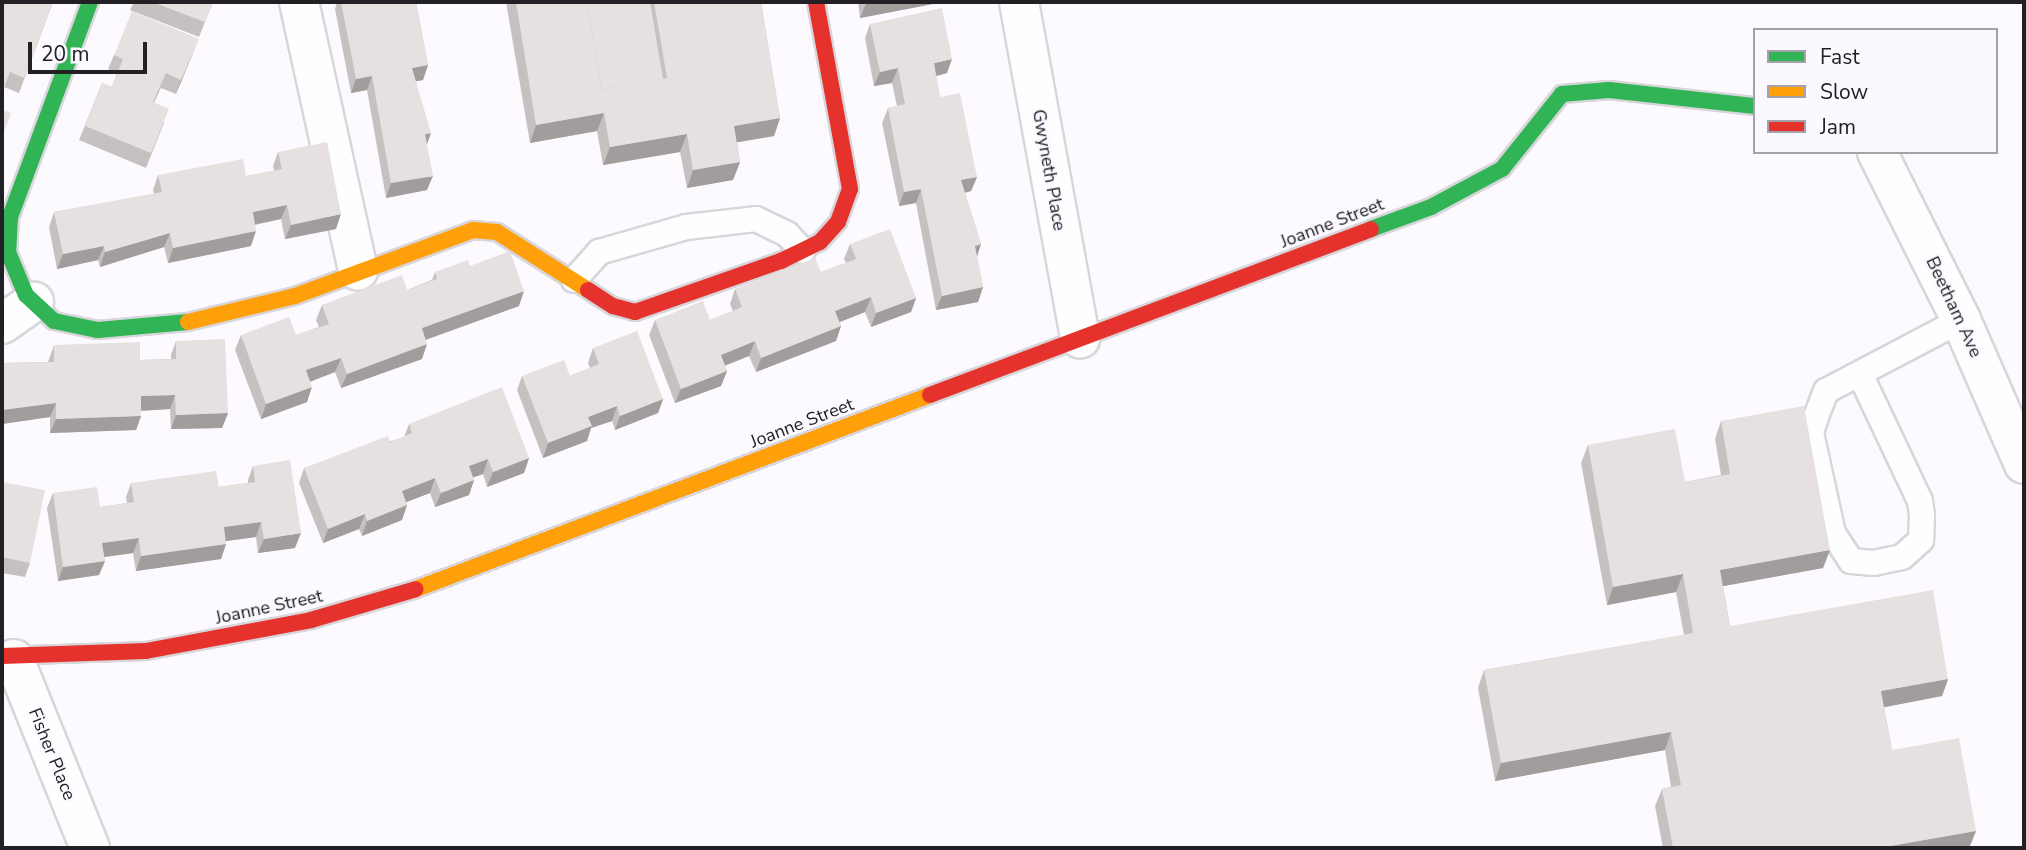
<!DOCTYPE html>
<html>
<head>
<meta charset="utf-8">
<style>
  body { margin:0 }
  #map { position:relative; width:2026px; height:850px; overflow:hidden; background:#fcfafe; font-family:"Nunito Sans",sans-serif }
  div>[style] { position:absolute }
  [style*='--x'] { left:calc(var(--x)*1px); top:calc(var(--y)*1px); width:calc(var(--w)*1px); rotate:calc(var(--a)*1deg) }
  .roads { filter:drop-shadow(2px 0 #d8d6da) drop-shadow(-2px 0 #d8d6da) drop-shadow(0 2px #d8d6da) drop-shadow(0 -2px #d8d6da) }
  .lane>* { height:24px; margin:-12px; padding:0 12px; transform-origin:12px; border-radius:12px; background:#fffeff }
  .street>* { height:38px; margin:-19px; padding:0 19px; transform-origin:19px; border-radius:19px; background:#fffeff }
  .fast>* { height:16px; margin:-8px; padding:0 8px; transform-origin:8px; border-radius:8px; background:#30b455 }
  .slow>* { height:16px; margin:-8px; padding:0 8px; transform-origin:8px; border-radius:8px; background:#ff9f0a }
  .jam>* { height:16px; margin:-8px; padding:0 8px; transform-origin:8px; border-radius:8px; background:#e5322d }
  .wall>* { inset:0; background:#c6c1c1 }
  .shaded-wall>* { inset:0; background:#a19d9d }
  .building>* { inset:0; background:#e6e0e0 }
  span { translate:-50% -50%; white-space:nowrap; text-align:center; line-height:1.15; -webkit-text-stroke:5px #fbf9ff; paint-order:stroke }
  .street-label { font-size:18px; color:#222025 }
  .frame { position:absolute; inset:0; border:4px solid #222025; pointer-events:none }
  .legend { position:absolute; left:1753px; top:28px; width:245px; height:126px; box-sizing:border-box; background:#fbf9ff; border:2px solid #a4a2a8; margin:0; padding:9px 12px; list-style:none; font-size:21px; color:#222025 }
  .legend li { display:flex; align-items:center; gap:14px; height:35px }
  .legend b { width:35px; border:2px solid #a4a2a8 }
  .scale { position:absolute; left:28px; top:42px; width:119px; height:32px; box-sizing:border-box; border:4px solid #222025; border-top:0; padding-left:9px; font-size:21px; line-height:24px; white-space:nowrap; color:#222025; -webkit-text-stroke:5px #fbf9ff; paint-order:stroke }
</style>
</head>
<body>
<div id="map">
  <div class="roads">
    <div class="lane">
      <i style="--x:574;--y:280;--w:38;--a:-48"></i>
      <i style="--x:599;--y:252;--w:91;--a:-16"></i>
      <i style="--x:686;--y:227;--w:70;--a:-6.5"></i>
      <i style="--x:756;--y:219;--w:34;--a:26"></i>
      <i style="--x:787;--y:234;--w:23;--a:47"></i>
      <i style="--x:1860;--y:374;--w:140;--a:64.7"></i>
      <i style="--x:1920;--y:501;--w:14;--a:82"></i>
      <i style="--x:1922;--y:515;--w:25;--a:92"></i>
      <i style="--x:1921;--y:540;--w:25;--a:138"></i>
      <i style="--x:1902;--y:557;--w:29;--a:168"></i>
      <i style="--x:1874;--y:563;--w:23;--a:-175"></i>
      <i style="--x:1851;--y:561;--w:33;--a:-123"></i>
      <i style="--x:1833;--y:533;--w:102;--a:-102.4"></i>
      <i style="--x:1811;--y:433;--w:17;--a:-73"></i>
      <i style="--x:1816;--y:417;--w:28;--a:-69"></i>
      <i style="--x:1826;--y:391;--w:153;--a:-27.7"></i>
    </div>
    <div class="street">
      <i style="--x:299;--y:2;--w:275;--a:77.6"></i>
      <i style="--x:1019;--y:2;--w:342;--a:79.7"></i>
      <i style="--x:1877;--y:152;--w:188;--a:63.4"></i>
      <i style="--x:1961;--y:320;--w:157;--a:66.4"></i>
      <i style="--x:2;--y:324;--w:39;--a:-35"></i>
      <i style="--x:14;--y:659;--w:204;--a:68.1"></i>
    </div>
    <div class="fast">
      <i style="--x:90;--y:2;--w:229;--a:110.4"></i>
      <i style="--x:10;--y:217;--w:35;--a:93"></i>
      <i style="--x:8;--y:252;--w:47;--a:67.3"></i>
      <i style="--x:26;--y:295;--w:38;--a:43"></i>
      <i style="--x:54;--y:321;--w:45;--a:11.6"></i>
      <i style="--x:98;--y:330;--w:90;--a:-5.1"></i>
      <i style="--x:1371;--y:229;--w:64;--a:-20.1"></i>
      <i style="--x:1431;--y:207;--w:81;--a:-28.2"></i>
      <i style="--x:1502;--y:169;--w:96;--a:-51.3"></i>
      <i style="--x:1562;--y:94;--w:47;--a:-4.9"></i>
      <i style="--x:1609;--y:90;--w:147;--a:6.3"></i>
    </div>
    <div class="slow">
      <i style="--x:188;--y:322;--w:110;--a:-13.7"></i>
      <i style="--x:295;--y:296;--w:190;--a:-20.3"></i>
      <i style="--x:473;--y:230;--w:24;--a:5"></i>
      <i style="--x:497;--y:232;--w:108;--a:32.5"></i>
      <i style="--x:416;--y:589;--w:549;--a:-20.68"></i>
    </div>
    <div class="jam">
      <i style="--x:588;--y:290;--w:30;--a:33"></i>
      <i style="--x:613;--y:306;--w:23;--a:15"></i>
      <i style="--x:635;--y:312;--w:155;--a:-19.3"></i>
      <i style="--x:781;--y:261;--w:43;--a:-26"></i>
      <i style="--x:820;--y:242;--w:27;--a:-48"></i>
      <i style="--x:838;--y:222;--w:35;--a:-70"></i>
      <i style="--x:850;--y:189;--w:190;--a:-100.3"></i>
      <i style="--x:930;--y:395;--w:471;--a:-20.6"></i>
      <i style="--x:2;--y:656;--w:144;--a:-2"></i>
      <i style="--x:146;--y:651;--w:168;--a:-10.6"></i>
      <i style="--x:311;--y:620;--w:109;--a:-16.4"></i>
    </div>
  </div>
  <div class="wall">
    <i style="clip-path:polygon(2px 2px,53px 2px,19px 93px,4px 87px)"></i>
    <i style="clip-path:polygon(134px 2px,213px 2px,199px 37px,130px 10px)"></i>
    <i style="clip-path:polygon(337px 2px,416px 2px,428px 65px,423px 80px,416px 81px,427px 144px,427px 190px,386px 198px,367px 90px,351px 93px,335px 9px)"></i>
    <i style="clip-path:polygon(506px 2px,761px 2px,780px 118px,774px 136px,737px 142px,740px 162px,733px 180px,687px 188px,680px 152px,603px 165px,597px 131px,530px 143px)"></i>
    <i style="clip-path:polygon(858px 2px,934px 2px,933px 4px,860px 18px)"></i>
    <i style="clip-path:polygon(870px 24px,947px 73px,936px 76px,940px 97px,977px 177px,971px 191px,965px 193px,981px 244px,977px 257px,983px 287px,978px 302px,936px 310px,916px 203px,899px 206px,882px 123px,888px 108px,897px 106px,892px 83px,874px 86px,865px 38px)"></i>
    <i style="clip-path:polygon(193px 53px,176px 94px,161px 88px,154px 103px,164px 123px,146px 168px,79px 140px,102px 83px,112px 87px,117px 73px,108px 69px,114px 55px)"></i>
    <i style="clip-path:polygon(278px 152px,336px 229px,285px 239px,281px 219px,255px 225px,251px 246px,168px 263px,164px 247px,100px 267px,98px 260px,57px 269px,49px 227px,54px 212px,154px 194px,153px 190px,158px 175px,246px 176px,274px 171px,273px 166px)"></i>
    <i style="clip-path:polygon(850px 244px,916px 298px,911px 312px,871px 327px,865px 312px,839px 322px,841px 326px,836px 341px,756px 372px,749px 356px,725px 366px,727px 371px,721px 386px,675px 403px,649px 335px,655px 320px,710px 320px,733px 311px,730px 304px,735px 289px,821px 272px,846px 263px,844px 259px)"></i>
    <i style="clip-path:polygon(470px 266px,519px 306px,426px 340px,422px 359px,341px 388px,335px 372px,310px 382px,307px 402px,261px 419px,235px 350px,241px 335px,296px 335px,319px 327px,316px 320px,322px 305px,407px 290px,432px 280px,435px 272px)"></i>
    <i style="clip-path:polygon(176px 341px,228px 413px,222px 428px,171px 429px,170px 409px,141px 411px,141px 416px,136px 430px,50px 433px,50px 417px,2px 424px,2px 363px,48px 362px,54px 345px,140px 360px,171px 359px,171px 355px)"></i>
    <i style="clip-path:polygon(593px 348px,663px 399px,658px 413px,615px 430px,612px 421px,591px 428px,587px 441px,543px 458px,517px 390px,522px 376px,570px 376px,590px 368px,588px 363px)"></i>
    <i style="clip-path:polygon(1721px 421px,1830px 550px,1823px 568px,1723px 586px,1730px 626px,1948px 679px,1942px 696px,1884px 707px,1892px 750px,1976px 831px,1969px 848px,1663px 848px,1655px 806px,1662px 789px,1671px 787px,1665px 750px,1495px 781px,1478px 688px,1484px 670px,1684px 635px,1676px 592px,1607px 605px,1581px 463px,1588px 445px,1685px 482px,1721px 475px,1715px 439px)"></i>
    <i style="clip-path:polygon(409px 424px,529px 458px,524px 473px,487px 487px,483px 474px,473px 477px,474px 480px,469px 495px,435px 507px,430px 493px,406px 502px,407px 505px,402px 520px,362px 536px,359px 529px,323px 543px,299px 483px,304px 468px,404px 437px)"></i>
    <i style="clip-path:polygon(253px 466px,295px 548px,258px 553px,256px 537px,226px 541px,226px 544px,221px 559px,136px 571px,133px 553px,104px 557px,105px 561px,99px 575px,58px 581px,47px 508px,53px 493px,100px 507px,127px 503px,126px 497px,131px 483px,219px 487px,248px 483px,248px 480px)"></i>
    <i style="clip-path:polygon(2px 482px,30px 563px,25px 577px,2px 573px)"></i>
  </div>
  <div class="shaded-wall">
    <i style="clip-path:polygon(873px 2px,934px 2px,933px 4px,860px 18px,866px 3px)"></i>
    <i style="clip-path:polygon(199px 39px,193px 53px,176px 94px,181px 80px)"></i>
    <i style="clip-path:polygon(952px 59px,947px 73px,928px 78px,934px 63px)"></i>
    <i style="clip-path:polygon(428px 65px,423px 80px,407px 83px,412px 68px)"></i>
    <i style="clip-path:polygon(898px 68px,892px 83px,874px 86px,880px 72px)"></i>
    <i style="clip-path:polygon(372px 76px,367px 90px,351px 93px,356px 79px)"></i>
    <i style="clip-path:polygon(604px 113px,597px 131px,530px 143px,536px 125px)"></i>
    <i style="clip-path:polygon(780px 118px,774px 136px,727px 144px,734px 126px)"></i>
    <i style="clip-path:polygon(431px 133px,426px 147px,425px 134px)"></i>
    <i style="clip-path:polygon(687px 134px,680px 152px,603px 165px,610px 147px)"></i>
    <i style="clip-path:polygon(740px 162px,733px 180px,687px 188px,693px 170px)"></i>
    <i style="clip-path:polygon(433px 176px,427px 190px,386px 198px,391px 183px)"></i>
    <i style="clip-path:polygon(977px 177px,971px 191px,956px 195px,961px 180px)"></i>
    <i style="clip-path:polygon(921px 189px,916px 203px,899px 206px,904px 192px)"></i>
    <i style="clip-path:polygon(287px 205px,281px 219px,247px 226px,253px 212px)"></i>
    <i style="clip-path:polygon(341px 214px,336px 229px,285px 239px,291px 225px)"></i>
    <i style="clip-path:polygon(256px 231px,251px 246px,168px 263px,173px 248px)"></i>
    <i style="clip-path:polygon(170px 233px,164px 247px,100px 267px,105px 252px)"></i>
    <i style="clip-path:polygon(981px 244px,976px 259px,975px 246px)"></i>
    <i style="clip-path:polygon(104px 246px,98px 260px,57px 269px,63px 254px)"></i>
    <i style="clip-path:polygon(983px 287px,978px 302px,936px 310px,942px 296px)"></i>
    <i style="clip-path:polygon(524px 291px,519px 306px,416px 343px,422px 328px)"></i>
    <i style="clip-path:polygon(871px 297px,865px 312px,830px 326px,835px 311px)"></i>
    <i style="clip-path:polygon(916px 298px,911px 312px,871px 327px,876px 313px)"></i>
    <i style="clip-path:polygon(841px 326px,836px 341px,756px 372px,761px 358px)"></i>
    <i style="clip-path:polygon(755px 341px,749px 356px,715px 369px,721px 355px)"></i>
    <i style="clip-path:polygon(427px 344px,422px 359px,341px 388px,347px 374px)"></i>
    <i style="clip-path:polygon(341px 358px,335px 372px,301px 385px,306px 370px)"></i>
    <i style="clip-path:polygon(727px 371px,721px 386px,675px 403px,681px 389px)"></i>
    <i style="clip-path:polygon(312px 387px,307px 402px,261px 419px,266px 404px)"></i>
    <i style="clip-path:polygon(175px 395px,170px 409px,135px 411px,141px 396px)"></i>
    <i style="clip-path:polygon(663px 399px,658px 413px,615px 430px,620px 416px)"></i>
    <i style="clip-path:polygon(56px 403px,50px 417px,2px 424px,2px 410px)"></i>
    <i style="clip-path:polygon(617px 406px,612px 421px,591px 428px,587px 441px,543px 458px,548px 443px,588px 417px)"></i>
    <i style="clip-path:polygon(228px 413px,222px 428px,171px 429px,176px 415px)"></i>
    <i style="clip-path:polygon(141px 416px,136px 430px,50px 433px,56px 419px)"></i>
    <i style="clip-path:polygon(529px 458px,524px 473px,487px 487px,493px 472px)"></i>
    <i style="clip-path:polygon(488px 459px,483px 474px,463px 481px,469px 466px)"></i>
    <i style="clip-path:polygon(435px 478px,430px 493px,396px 506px,402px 491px)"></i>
    <i style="clip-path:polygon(474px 480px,469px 495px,435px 507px,441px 493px)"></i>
    <i style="clip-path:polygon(407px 505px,402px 520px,362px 536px,367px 521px)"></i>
    <i style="clip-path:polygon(365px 514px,359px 529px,323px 543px,328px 529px)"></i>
    <i style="clip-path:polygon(261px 522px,256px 537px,219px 542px,224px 527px)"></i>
    <i style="clip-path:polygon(301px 533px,295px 548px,258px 553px,264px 539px)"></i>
    <i style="clip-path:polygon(139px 538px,133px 553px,97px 558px,102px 543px)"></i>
    <i style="clip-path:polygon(226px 544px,221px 559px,136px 571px,141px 556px)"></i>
    <i style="clip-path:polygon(1830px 550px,1823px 568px,1713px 588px,1720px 570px)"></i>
    <i style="clip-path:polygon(105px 561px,99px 575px,58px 581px,63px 567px)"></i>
    <i style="clip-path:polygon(1683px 574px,1676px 592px,1607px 605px,1613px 587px)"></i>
    <i style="clip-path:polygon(1948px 679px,1942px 696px,1875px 709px,1881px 691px)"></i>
    <i style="clip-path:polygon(1671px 732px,1665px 750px,1495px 781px,1501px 763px)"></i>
    <i style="clip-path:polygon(1976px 831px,1969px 848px,1879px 848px)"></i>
  </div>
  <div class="building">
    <i style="clip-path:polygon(2px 2px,53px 2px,24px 78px,10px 72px,2px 93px)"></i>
    <i style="clip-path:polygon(152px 2px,213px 2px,205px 22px)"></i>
    <i style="clip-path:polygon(341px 2px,416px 2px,428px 65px,412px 68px,431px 133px,425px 134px,433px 176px,391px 183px,372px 76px,356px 79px)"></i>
    <i style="clip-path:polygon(516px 2px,587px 2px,602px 89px,667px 78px,654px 2px,761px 2px,780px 118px,734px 126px,740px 162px,693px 170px,687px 134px,610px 147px,604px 113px,536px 125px)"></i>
    <i style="clip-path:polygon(587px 2px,650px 2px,663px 79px,602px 89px)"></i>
    <i style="clip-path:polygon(942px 8px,952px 59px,934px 63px,940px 97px,960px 93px,977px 177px,961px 180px,981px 244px,975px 246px,983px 287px,942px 296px,921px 189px,904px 192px,888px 108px,905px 104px,898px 68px,880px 72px,870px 24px)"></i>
    <i style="clip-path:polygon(132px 11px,199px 39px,181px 80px,166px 73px,153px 102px,169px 109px,151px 153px,85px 126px,102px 83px,112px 87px,123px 59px,114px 55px)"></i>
    <i style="clip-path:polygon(2px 110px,11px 113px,2px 137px)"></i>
    <i style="clip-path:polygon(327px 142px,341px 214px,291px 225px,287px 205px,253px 212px,256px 231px,173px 248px,170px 233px,105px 252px,104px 246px,63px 254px,54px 212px,162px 192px,158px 175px,243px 159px,246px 176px,282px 169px,278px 152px)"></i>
    <i style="clip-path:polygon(890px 229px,916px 298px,876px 313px,871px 297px,835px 311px,841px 326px,761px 358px,755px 341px,721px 355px,727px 371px,681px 389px,655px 320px,703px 301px,710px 320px,742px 307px,735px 289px,815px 258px,821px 272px,856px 259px,850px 244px)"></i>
    <i style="clip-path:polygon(510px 251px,524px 291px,422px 328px,427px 344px,347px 374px,341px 358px,306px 370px,312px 387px,266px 404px,241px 335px,289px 317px,296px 335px,329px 324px,322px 305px,402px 275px,407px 290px,437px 279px,435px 272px,468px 260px,470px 266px)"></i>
    <i style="clip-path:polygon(637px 331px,663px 399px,620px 416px,617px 406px,588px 417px,592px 426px,548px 443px,522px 376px,564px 360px,570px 376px,599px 364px,593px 348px)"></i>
    <i style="clip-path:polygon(225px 339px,228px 413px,176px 415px,175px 395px,141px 396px,141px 416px,56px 419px,56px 403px,2px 410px,2px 363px,54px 362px,54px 345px,140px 342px,140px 360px,176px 359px,176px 341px)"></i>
    <i style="clip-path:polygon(502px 387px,529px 458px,493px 472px,488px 459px,469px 466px,474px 480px,441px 493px,435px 478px,402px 491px,407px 505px,367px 521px,365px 514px,328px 529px,304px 468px,388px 436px,390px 442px,412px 433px,409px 424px)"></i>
    <i style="clip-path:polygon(1804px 406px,1830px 550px,1720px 570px,1730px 626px,1933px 590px,1948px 679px,1881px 691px,1892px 750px,1959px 738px,1976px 831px,1879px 848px,1673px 848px,1662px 789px,1681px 785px,1671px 732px,1501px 763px,1484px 670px,1693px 633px,1683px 574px,1613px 587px,1588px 445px,1675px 429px,1685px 482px,1730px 474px,1721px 421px)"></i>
    <i style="clip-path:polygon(290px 460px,301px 533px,264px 539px,261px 522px,224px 527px,226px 544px,141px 556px,139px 538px,102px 543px,105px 561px,63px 567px,53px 493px,97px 487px,100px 507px,134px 502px,131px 483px,216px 471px,219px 487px,255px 482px,253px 466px)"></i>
    <i style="clip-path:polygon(2px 482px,45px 490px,30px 563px,2px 557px)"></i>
  </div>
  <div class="street-label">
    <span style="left:1049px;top:170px;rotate:80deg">Gwyneth Place</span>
    <span style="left:1332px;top:223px;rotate:-21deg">Joanne Street</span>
    <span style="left:1954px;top:307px;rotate:65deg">Beetham Ave</span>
    <span style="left:802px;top:423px;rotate:-21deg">Joanne Street</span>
    <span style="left:269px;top:607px;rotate:-12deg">Joanne Street</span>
    <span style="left:52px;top:754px;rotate:68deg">Fisher Place</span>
  </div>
  <div class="frame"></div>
  <ul class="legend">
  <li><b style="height:9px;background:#30b455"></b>Fast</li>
  <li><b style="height:9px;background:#ff9f0a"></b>Slow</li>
  <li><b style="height:9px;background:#e5322d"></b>Jam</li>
  </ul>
  <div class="scale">20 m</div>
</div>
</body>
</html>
